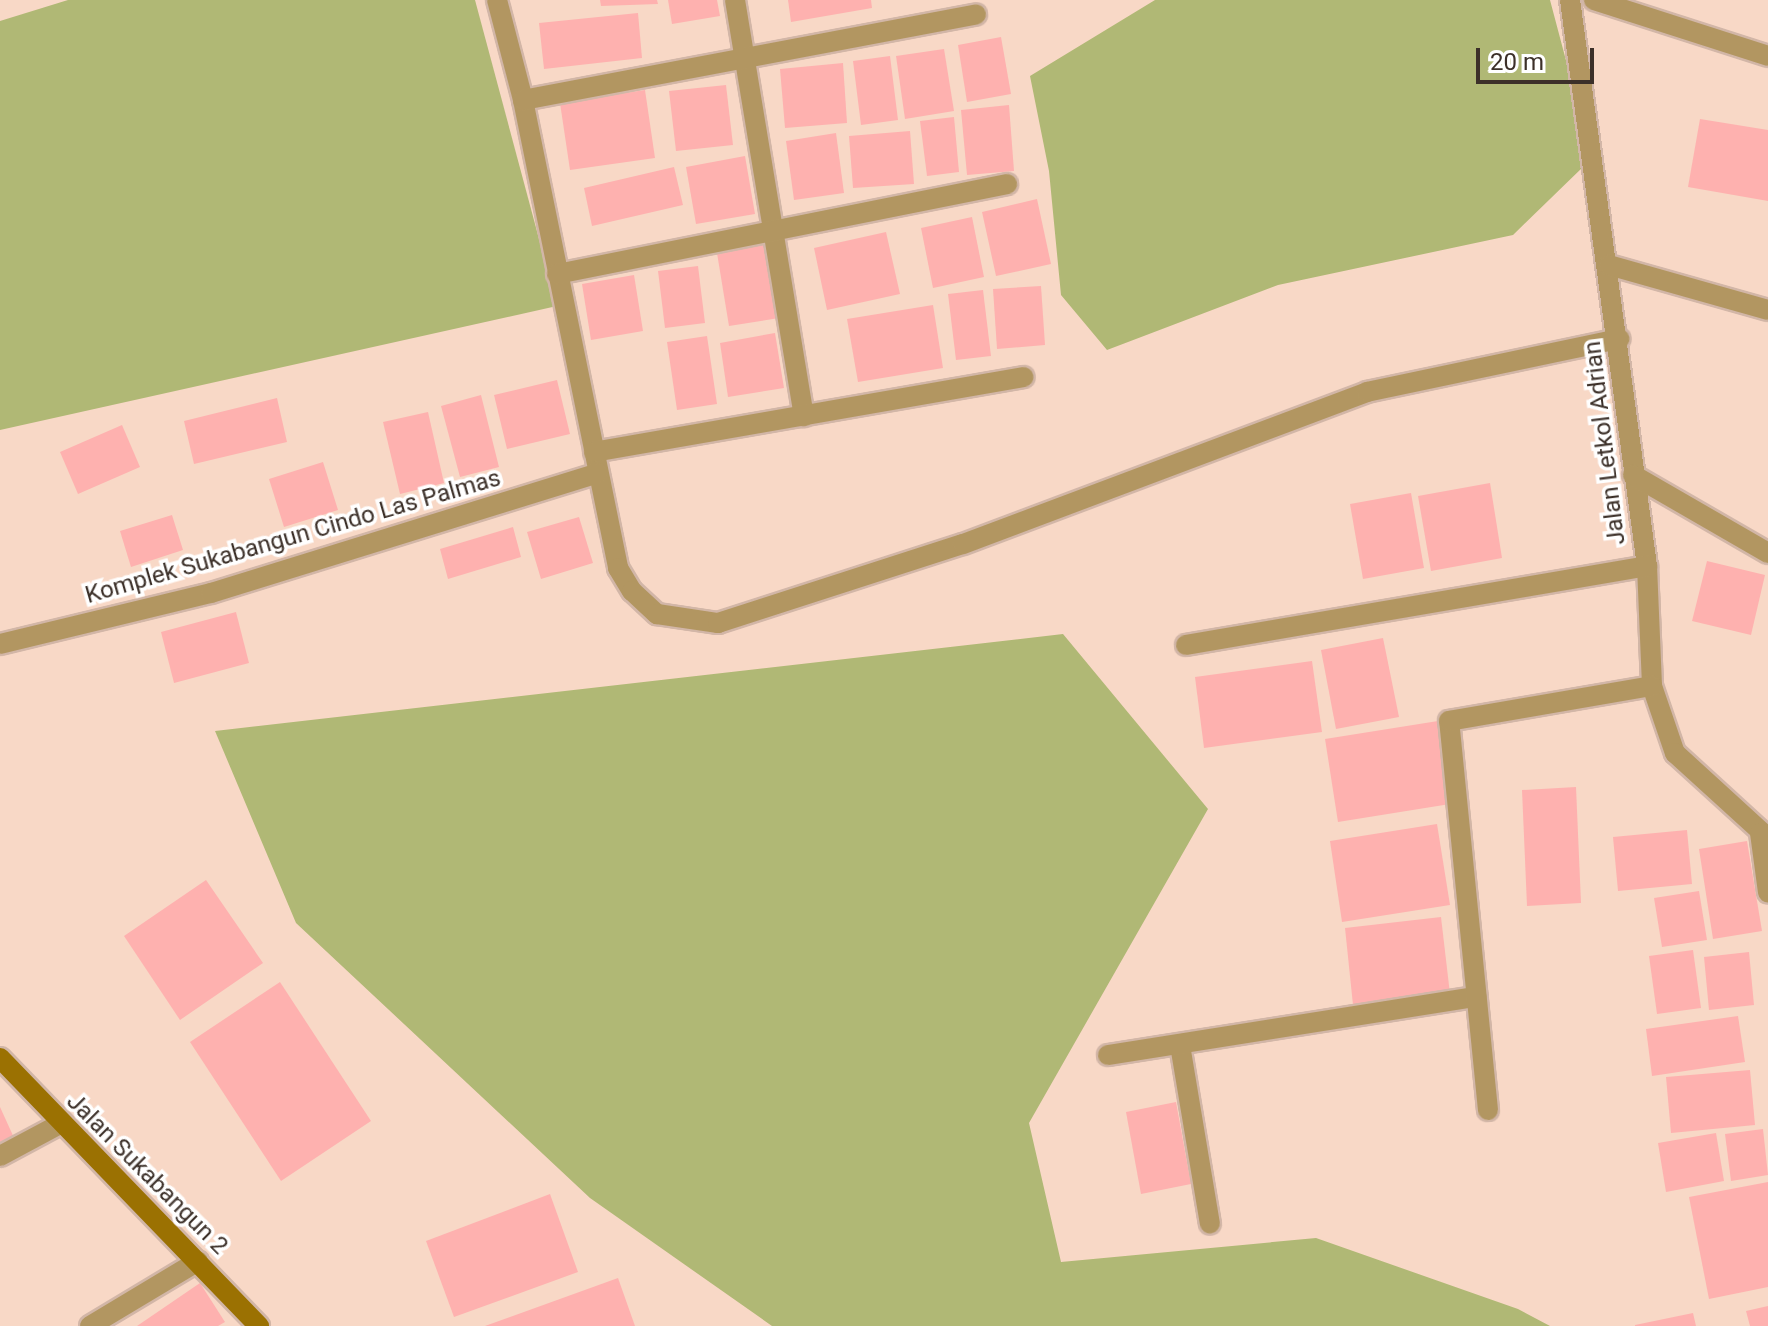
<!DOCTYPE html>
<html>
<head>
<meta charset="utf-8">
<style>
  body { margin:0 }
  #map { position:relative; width:1768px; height:1326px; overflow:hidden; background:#f8d8c6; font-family:Roboto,sans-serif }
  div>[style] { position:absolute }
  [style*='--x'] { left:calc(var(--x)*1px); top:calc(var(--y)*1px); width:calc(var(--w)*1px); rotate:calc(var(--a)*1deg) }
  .green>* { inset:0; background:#b0b875 }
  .building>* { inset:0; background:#feb1af }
  .roads { filter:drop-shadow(2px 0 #d2b6a7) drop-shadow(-2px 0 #d2b6a7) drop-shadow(0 2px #d2b6a7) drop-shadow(0 -2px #d2b6a7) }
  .lane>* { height:20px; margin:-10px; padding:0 10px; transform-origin:10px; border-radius:10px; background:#b29661 }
  .street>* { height:20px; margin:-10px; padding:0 10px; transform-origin:10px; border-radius:10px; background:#b29661 }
  .secondary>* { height:20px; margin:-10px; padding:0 10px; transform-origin:10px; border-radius:10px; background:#9b7102 }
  span { translate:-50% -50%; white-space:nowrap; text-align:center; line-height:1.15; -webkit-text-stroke:7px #fff; paint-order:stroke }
  .street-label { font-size:24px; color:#3c3029 }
  .scale { position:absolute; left:1476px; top:48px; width:118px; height:36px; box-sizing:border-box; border:4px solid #3c3029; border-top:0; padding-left:10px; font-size:24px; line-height:28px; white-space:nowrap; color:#3c3029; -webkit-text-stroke:6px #fff; paint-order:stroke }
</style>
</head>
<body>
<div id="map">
  <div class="green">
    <i style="clip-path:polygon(68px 0,475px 0,557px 306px,0 430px,0 21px)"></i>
    <i style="clip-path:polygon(1155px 0,1550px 0,1577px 102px,1584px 166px,1513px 235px,1278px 285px,1107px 350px,1061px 295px,1049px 171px,1030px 76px)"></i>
    <i style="clip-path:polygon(1063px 634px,1208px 809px,1029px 1123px,1061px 1262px,1316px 1238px,1518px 1309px,1550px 1326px,772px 1326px,590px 1198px,296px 923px,215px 731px)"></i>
  </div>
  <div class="building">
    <i style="clip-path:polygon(600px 0,657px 0,658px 4px,601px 6px)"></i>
    <i style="clip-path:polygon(668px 0,717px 0,720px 16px,672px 24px)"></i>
    <i style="clip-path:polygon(788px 0,871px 0,872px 8px,791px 22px)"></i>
    <i style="clip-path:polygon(638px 13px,642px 58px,544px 69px,539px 23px)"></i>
    <i style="clip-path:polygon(1001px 37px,1011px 94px,967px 102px,958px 45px)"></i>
    <i style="clip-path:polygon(944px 49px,954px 111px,905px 119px,896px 56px)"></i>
    <i style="clip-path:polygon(890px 56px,898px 120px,861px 125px,853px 61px)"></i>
    <i style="clip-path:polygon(843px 63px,847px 123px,785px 128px,780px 69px)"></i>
    <i style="clip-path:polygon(726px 85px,733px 145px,676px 151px,669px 91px)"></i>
    <i style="clip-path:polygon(645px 90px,655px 158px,570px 170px,560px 103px)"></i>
    <i style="clip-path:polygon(1009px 105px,1014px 171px,967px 175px,961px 110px)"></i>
    <i style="clip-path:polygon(954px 117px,959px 172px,927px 176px,920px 121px)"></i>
    <i style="clip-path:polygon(1700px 119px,1768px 130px,1768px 201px,1688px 187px)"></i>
    <i style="clip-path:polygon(910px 131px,914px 184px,853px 188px,849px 136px)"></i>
    <i style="clip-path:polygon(836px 133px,844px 193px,794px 200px,786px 141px)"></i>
    <i style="clip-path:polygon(745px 156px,755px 214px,696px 224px,686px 167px)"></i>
    <i style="clip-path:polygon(674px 167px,683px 205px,592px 226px,584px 188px)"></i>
    <i style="clip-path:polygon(1037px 199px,1051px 264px,996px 276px,982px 212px)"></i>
    <i style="clip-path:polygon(972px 217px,984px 277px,933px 288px,921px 228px)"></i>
    <i style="clip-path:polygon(886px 232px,900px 294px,827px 310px,814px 248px)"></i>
    <i style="clip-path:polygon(765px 238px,779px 318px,729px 326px,716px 247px)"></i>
    <i style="clip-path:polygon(698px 266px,705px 323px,665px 328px,658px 271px)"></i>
    <i style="clip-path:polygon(634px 275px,643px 331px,591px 340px,582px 284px)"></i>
    <i style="clip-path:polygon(1041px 286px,1045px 345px,997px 349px,993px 289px)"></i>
    <i style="clip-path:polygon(983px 290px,991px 356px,956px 360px,948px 294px)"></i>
    <i style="clip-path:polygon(933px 305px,943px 368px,858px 382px,847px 319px)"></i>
    <i style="clip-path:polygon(775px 333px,784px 388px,728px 397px,720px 343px)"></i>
    <i style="clip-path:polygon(707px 336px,717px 404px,677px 410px,667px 342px)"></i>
    <i style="clip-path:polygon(557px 380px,570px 434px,507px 449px,494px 395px)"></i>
    <i style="clip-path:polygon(481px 395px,499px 467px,460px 477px,441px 406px)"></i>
    <i style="clip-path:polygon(277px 398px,287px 442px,194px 464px,184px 421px)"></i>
    <i style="clip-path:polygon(428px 412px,444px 483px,400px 494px,383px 422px)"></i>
    <i style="clip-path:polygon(122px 425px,140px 467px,78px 494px,60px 452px)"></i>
    <i style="clip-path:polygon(323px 462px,338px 510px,284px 527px,269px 479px)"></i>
    <i style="clip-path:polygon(1490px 483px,1502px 558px,1431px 571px,1418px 496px)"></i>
    <i style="clip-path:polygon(1411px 493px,1424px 568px,1363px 579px,1350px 504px)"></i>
    <i style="clip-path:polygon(172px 515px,183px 550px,131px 567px,120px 531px)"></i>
    <i style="clip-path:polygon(579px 517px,593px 563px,541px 579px,527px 532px)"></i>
    <i style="clip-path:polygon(513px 527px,521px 557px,448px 579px,440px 549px)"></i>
    <i style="clip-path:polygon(1707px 561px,1765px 575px,1751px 635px,1692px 621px)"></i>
    <i style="clip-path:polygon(236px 612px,249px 663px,174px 683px,161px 632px)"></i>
    <i style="clip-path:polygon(1383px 638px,1399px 717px,1336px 729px,1321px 650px)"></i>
    <i style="clip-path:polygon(1312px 661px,1322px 732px,1204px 748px,1195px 677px)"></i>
    <i style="clip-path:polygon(1438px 721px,1450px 804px,1338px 822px,1325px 739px)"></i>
    <i style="clip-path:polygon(1576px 787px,1581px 903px,1527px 906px,1522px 790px)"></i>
    <i style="clip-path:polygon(1437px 824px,1450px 905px,1342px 922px,1330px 841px)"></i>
    <i style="clip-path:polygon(1687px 830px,1692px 884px,1618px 891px,1613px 837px)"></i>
    <i style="clip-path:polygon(1747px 841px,1762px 931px,1713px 939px,1699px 849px)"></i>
    <i style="clip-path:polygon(206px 880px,263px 963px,180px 1020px,124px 936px)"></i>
    <i style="clip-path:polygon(1699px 891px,1707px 940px,1662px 947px,1654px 898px)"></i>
    <i style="clip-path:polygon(1441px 917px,1450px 994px,1353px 1005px,1345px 928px)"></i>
    <i style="clip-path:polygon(1693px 950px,1701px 1008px,1657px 1014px,1649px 956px)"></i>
    <i style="clip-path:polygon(1749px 952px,1754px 1005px,1709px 1010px,1704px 957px)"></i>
    <i style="clip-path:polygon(280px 982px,371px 1121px,281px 1181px,190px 1042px)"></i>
    <i style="clip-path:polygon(1738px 1016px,1745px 1062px,1652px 1076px,1646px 1029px)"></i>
    <i style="clip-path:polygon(1750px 1070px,1755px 1125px,1671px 1133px,1666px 1077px)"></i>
    <i style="clip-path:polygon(1176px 1102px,1191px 1184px,1141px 1194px,1126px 1112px)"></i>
    <i style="clip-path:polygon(0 1107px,15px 1140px,0 1146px)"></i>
    <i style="clip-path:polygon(1763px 1129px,1768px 1175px,1731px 1181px,1725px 1134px)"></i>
    <i style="clip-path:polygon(1716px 1133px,1724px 1181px,1666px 1192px,1658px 1143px)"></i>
    <i style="clip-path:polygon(1768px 1182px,1768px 1287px,1709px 1299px,1689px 1197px)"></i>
    <i style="clip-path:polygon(550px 1194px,578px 1272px,454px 1317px,426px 1241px)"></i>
    <i style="clip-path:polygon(618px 1278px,635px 1326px,485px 1326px)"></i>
    <i style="clip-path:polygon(200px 1283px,225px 1322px,218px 1326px,137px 1326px)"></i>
    <i style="clip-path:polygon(1768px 1306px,1768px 1326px,1750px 1326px,1746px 1311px)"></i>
    <i style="clip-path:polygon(1693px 1313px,1696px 1326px,1635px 1326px,1635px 1325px)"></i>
  </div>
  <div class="roads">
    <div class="lane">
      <i style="--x:0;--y:1156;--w:68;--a:-28.1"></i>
    </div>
    <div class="street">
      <i style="--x:497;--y:0;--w:103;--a:75.4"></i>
      <i style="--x:523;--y:100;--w:478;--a:78.5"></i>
      <i style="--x:618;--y:568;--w:27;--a:59"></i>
      <i style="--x:632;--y:591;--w:34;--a:43"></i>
      <i style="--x:657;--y:614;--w:62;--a:8.4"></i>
      <i style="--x:718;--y:623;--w:257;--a:-17.9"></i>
      <i style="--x:963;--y:544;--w:432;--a:-20.6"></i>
      <i style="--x:1367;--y:392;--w:258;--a:-11.9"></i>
      <i style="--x:735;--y:0;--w:422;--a:80.6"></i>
      <i style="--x:1570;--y:0;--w:571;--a:82.25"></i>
      <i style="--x:1647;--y:566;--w:120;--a:87.6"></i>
      <i style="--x:1652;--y:686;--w:71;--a:71.1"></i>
      <i style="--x:1675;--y:753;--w:126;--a:42.4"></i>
      <i style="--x:1594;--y:0;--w:183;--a:17.8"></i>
      <i style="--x:523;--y:100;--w:461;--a:-10.7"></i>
      <i style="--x:1609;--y:265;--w:165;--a:15.8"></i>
      <i style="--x:557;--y:274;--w:459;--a:-11.3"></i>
      <i style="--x:594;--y:452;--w:436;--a:-9.9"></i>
      <i style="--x:1633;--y:475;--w:156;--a:30"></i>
      <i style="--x:0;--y:644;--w:217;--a:-13.6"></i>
      <i style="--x:211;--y:593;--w:405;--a:-17.2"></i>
      <i style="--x:1186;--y:645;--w:468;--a:-9.7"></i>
      <i style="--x:1760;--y:833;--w:60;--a:82.3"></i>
      <i style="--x:1180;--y:1045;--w:181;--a:80.5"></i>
      <i style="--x:1108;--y:1055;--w:373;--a:-9"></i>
      <i style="--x:1488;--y:1110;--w:391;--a:-95.7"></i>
      <i style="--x:1449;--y:721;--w:206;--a:-9.8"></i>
      <i style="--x:90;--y:1326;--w:126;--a:-31"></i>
    </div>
    <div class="secondary">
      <i style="--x:0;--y:1058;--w:373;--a:46"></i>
    </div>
  </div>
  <div class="street-label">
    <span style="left:1605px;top:443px;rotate:-97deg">Jalan Letkol Adrian</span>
    <span style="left:293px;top:537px;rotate:-16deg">Komplek Sukabangun Cindo Las Palmas</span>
    <span style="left:147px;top:1174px;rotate:45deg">Jalan Sukabangun 2</span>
  </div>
  <div class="scale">20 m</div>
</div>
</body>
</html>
